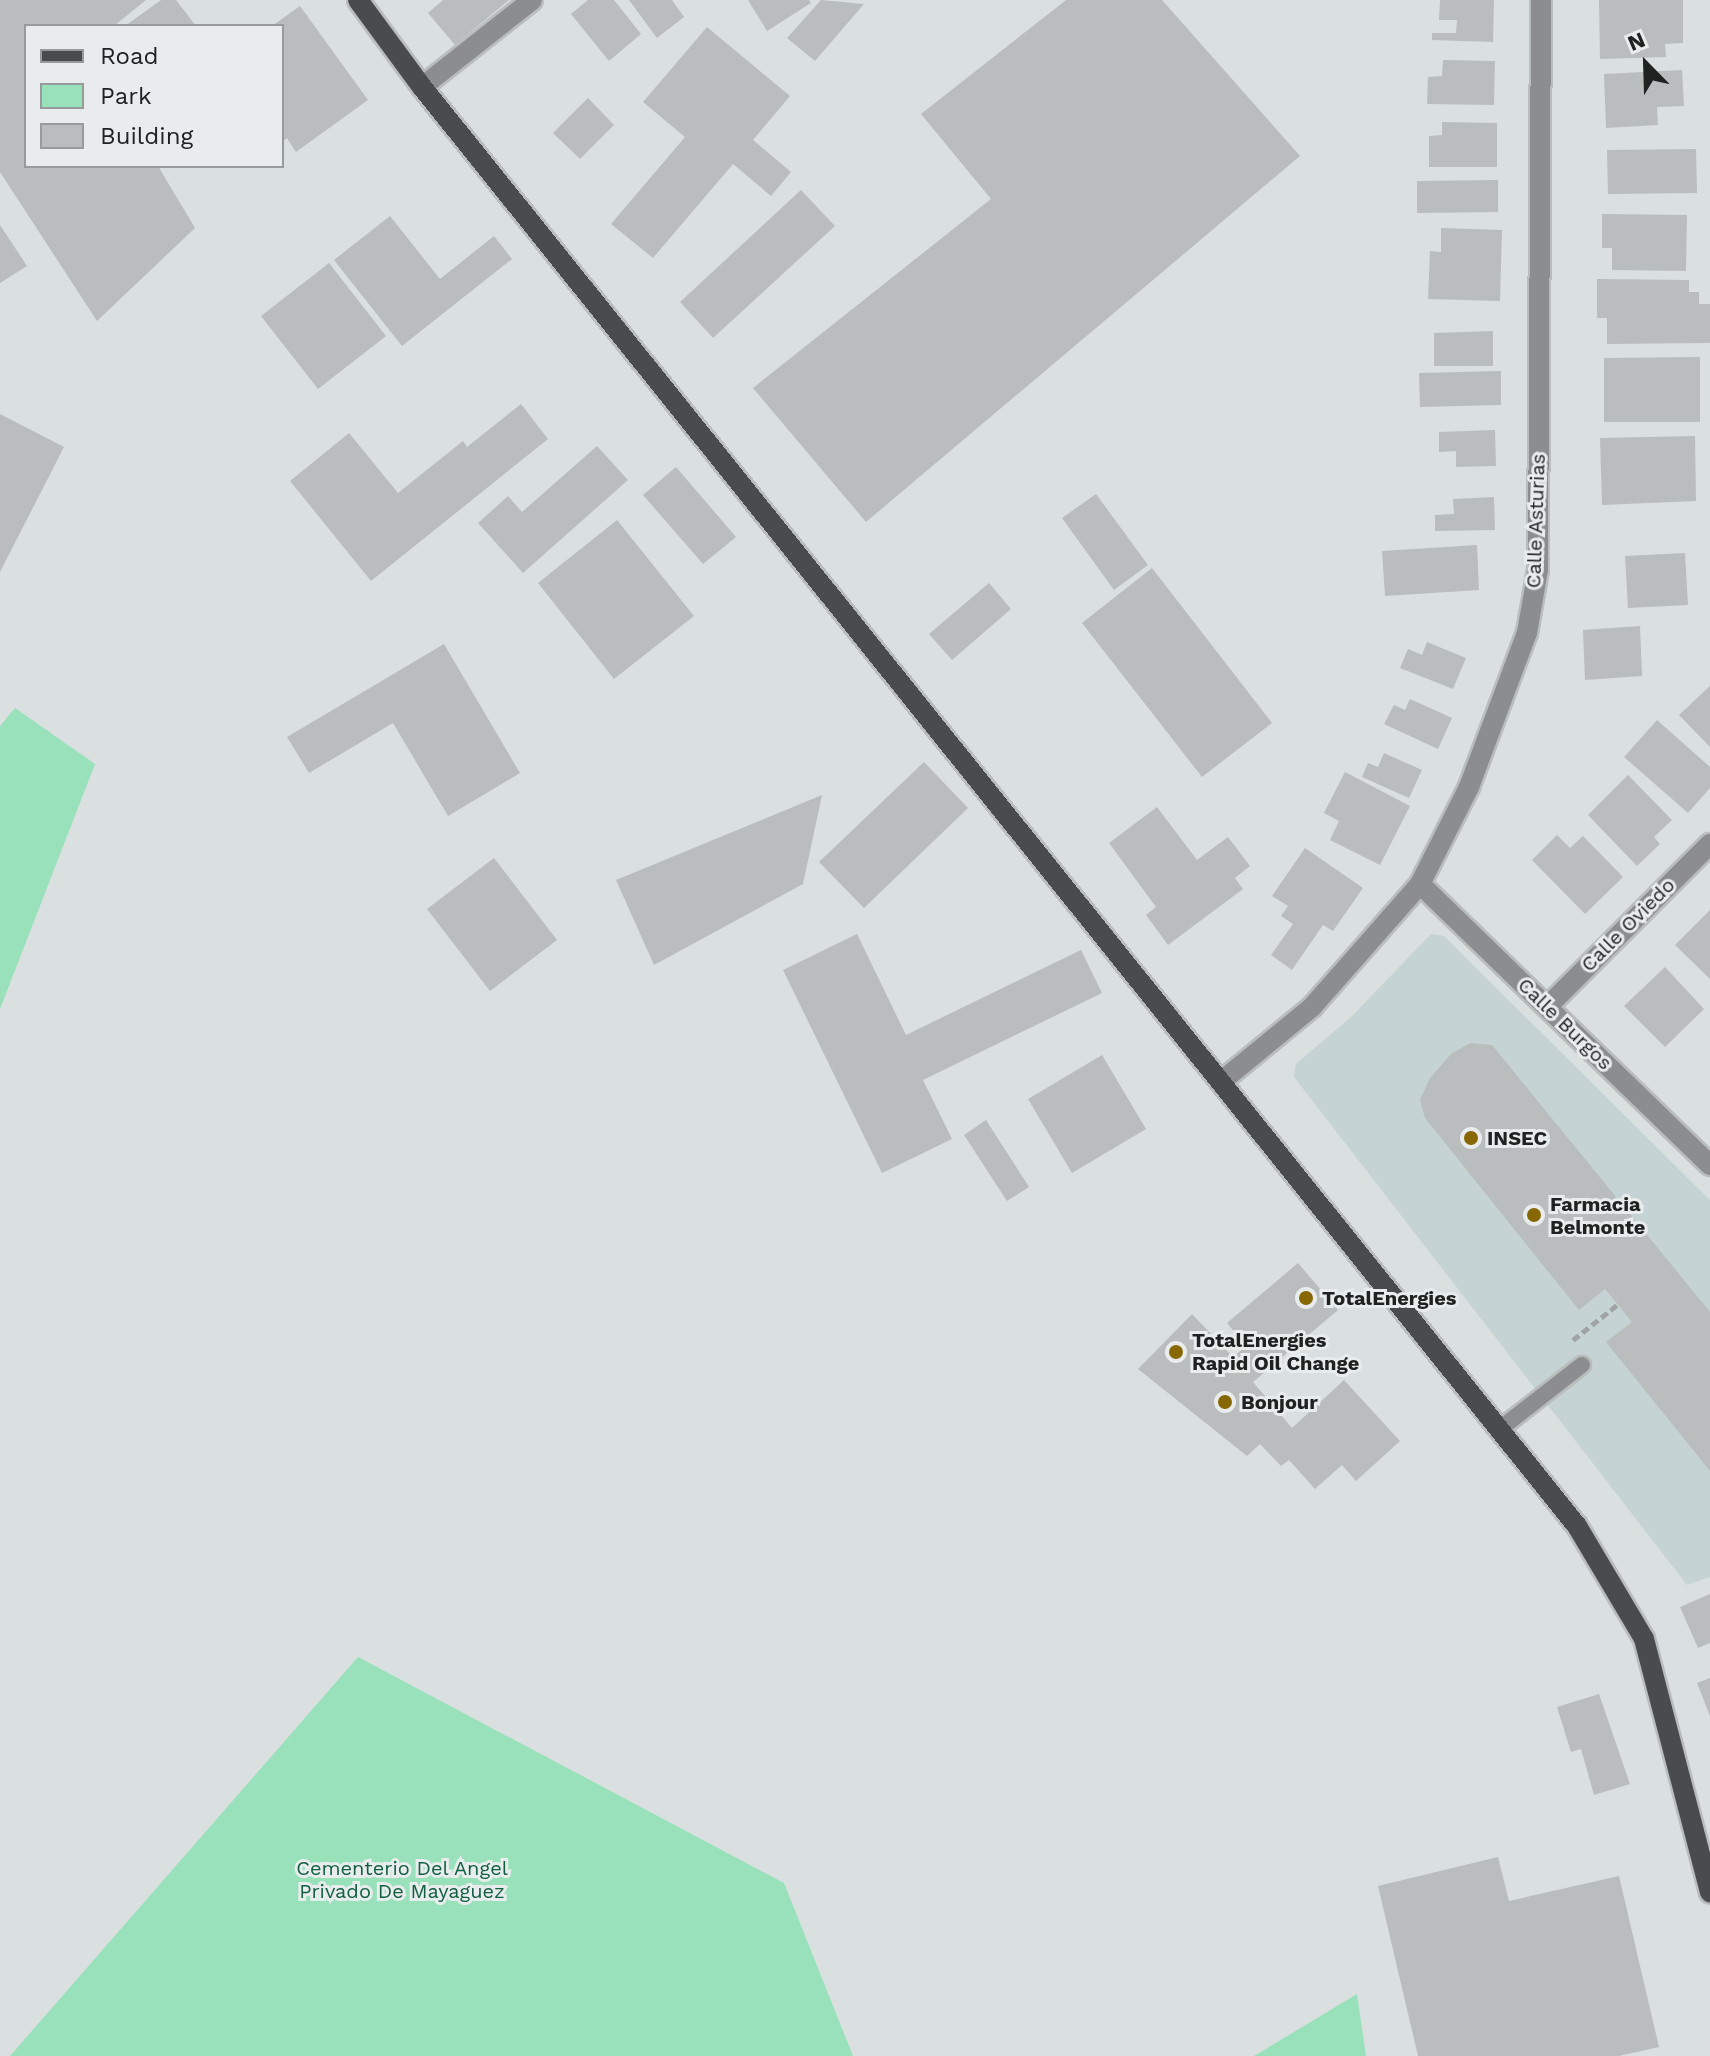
<!DOCTYPE html>
<html>
<head>
<meta charset="utf-8">
<style>
  body { margin:0 }
  #map { position:relative; width:1710px; height:2056px; overflow:hidden; background:#dadfe0; font-family:"Work Sans",sans-serif }
  div>[style] { position:absolute }
  [style*='--x'] { left:calc(var(--x)*1px); top:calc(var(--y)*1px); width:calc(var(--w)*1px); rotate:calc(var(--a)*1deg) }
  .built>* { inset:0; background:#c6d3d5 }
  .green>* { inset:0; background:#99e1bb }
  .building>* { inset:0; background:#b9bdbd }
  .path>* { height:5px; margin-top:-2.5px; transform-origin:0; background:repeating-linear-gradient(90deg,#a0a4a5 0 8px,transparent 0 12px) }
  .roads { filter:drop-shadow(2px 0 #b9bdbe) drop-shadow(-2px 0 #b9bdbe) drop-shadow(0 2px #b9bdbe) drop-shadow(0 -2px #b9bdbe) }
  .lane>* { height:16px; margin:-8px; padding:0 8px; transform-origin:8px; border-radius:8px; background:#8c8d8e }
  .street>* { height:20px; margin:-10px; padding:0 10px; transform-origin:10px; border-radius:10px; background:#8c8d8e }
  .primary>* { height:20px; margin:-10px; padding:0 10px; transform-origin:10px; border-radius:10px; background:#494c4d }
  .dots>* { width:22px; height:22px; translate:-50% -50%; box-sizing:border-box; border:4px solid #e8eced; border-radius:50% }
  span { translate:-50% -50%; white-space:nowrap; text-align:center; line-height:1.15; -webkit-text-stroke:6px #e8eced; paint-order:stroke }
  .street-label { font-size:20px; color:#202222 }
  .poi-label { font-size:20px; color:#202222; font-weight:700 }
  .left { translate:0 -50%; text-align:left }
  .park-label { font-size:20px; color:#106040 }
  .legend { position:absolute; left:24px; top:24px; width:260px; height:144px; box-sizing:border-box; background:#e8eced; border:2px solid #989b9c; margin:0; padding:10px 14px; list-style:none; font-size:24px; color:#202222 }
  .legend li { display:flex; align-items:center; gap:16px; height:40px }
  .legend b { width:40px; border:2px solid #989b9c }
  .north { position:absolute; left:1606px; top:24px; width:80px; height:80px; -webkit-text-stroke:6px #e8eced; paint-order:stroke; rotate:337deg; font-size:22px; font-weight:700; line-height:32px; text-align:center; color:#202222 }
  .north::after { content:''; display:block; margin:auto; width:28px; height:36px; background:#202222; clip-path:polygon(50% 0,100% 100%,50% 72%,0 100%) }
</style>
</head>
<body>
<div id="map">
  <div class="built">
    <i style="clip-path:polygon(1431px 934px,1444px 936px,1710px 1200px,1710px 1577px,1687px 1585px,1294px 1077px,1296px 1064px,1352px 1016px)"></i>
  </div>
  <div class="green">
    <i style="clip-path:polygon(15px 708px,95px 764px,0 1009px,0 726px)"></i>
    <i style="clip-path:polygon(358px 1657px,784px 1883px,853px 2056px,10px 2056px)"></i>
    <i style="clip-path:polygon(1357px 1994px,1366px 2056px,1254px 2056px)"></i>
  </div>
  <div class="building">
    <i style="clip-path:polygon(0 0,146px 0,114px 26px,26px 26px,26px 166px,158px 166px,195px 228px,97px 321px,0 172px)"></i>
    <i style="clip-path:polygon(161px 0,176px 0,196px 26px,125px 26px)"></i>
    <i style="clip-path:polygon(443px 0,509px 0,455px 45px,428px 13px)"></i>
    <i style="clip-path:polygon(588px 0,614px 0,641px 34px,609px 61px,571px 14px)"></i>
    <i style="clip-path:polygon(629px 0,672px 0,684px 17px,657px 38px)"></i>
    <i style="clip-path:polygon(748px 0,809px 0,811px 3px,767px 31px)"></i>
    <i style="clip-path:polygon(821px 0,864px 4px,815px 61px,787px 38px)"></i>
    <i style="clip-path:polygon(1066px 0,1162px 0,1300px 156px,866px 522px,753px 388px,991px 199px,921px 114px)"></i>
    <i style="clip-path:polygon(1440px 0,1494px 0,1493px 42px,1432px 40px,1432px 33px,1456px 33px,1457px 20px,1439px 20px)"></i>
    <i style="clip-path:polygon(1599px 0,1683px 0,1683px 43px,1665px 44px,1666px 57px,1600px 59px)"></i>
    <i style="clip-path:polygon(300px 6px,368px 100px,296px 152px,287px 138px,282px 142px,282px 26px,272px 26px)"></i>
    <i style="clip-path:polygon(707px 27px,790px 96px,753px 140px,791px 172px,771px 196px,733px 164px,653px 258px,611px 224px,685px 137px,643px 102px)"></i>
    <i style="clip-path:polygon(1443px 60px,1495px 61px,1494px 105px,1427px 104px,1428px 77px,1442px 76px)"></i>
    <i style="clip-path:polygon(1682px 70px,1684px 106px,1657px 107px,1658px 125px,1606px 128px,1604px 74px)"></i>
    <i style="clip-path:polygon(588px 98px,614px 125px,580px 159px,553px 133px)"></i>
    <i style="clip-path:polygon(1442px 122px,1497px 123px,1497px 167px,1429px 167px,1429px 136px,1442px 135px)"></i>
    <i style="clip-path:polygon(1696px 149px,1697px 193px,1608px 194px,1607px 150px)"></i>
    <i style="clip-path:polygon(1498px 180px,1498px 212px,1417px 213px,1417px 181px)"></i>
    <i style="clip-path:polygon(801px 190px,835px 226px,713px 338px,680px 302px)"></i>
    <i style="clip-path:polygon(1602px 214px,1687px 215px,1686px 271px,1612px 270px,1612px 248px,1602px 248px)"></i>
    <i style="clip-path:polygon(390px 216px,440px 279px,494px 236px,512px 259px,402px 346px,334px 260px)"></i>
    <i style="clip-path:polygon(0 225px,27px 266px,0 283px)"></i>
    <i style="clip-path:polygon(1441px 228px,1502px 230px,1500px 301px,1428px 299px,1430px 251px,1441px 252px)"></i>
    <i style="clip-path:polygon(329px 263px,386px 336px,318px 389px,261px 316px)"></i>
    <i style="clip-path:polygon(1597px 279px,1689px 280px,1689px 292px,1699px 292px,1699px 304px,1710px 304px,1710px 343px,1607px 344px,1607px 318px,1597px 318px)"></i>
    <i style="clip-path:polygon(1493px 331px,1493px 366px,1434px 366px,1434px 333px)"></i>
    <i style="clip-path:polygon(1700px 357px,1700px 422px,1604px 422px,1604px 358px)"></i>
    <i style="clip-path:polygon(1501px 371px,1501px 405px,1420px 407px,1419px 373px)"></i>
    <i style="clip-path:polygon(521px 404px,548px 439px,371px 581px,290px 481px,349px 433px,398px 493px,463px 441px,467px 447px)"></i>
    <i style="clip-path:polygon(0 414px,64px 447px,0 572px)"></i>
    <i style="clip-path:polygon(1495px 430px,1496px 466px,1456px 467px,1456px 451px,1439px 452px,1439px 432px)"></i>
    <i style="clip-path:polygon(1695px 436px,1696px 501px,1602px 505px,1600px 438px)"></i>
    <i style="clip-path:polygon(597px 446px,628px 480px,523px 573px,478px 523px,508px 496px,522px 512px)"></i>
    <i style="clip-path:polygon(676px 467px,736px 537px,703px 564px,643px 495px)"></i>
    <i style="clip-path:polygon(1096px 494px,1148px 565px,1114px 590px,1062px 518px)"></i>
    <i style="clip-path:polygon(1494px 497px,1495px 530px,1435px 531px,1435px 515px,1454px 514px,1453px 499px)"></i>
    <i style="clip-path:polygon(617px 520px,694px 616px,614px 679px,538px 583px)"></i>
    <i style="clip-path:polygon(1477px 545px,1479px 590px,1385px 596px,1382px 551px)"></i>
    <i style="clip-path:polygon(1685px 553px,1688px 605px,1628px 608px,1625px 556px)"></i>
    <i style="clip-path:polygon(1152px 568px,1272px 723px,1202px 777px,1082px 623px)"></i>
    <i style="clip-path:polygon(989px 583px,1011px 609px,952px 660px,929px 634px)"></i>
    <i style="clip-path:polygon(1640px 626px,1642px 676px,1585px 680px,1583px 630px)"></i>
    <i style="clip-path:polygon(1427px 642px,1466px 658px,1453px 689px,1400px 668px,1408px 649px,1422px 655px)"></i>
    <i style="clip-path:polygon(444px 644px,520px 773px,448px 816px,393px 723px,309px 773px,287px 737px)"></i>
    <i style="clip-path:polygon(1710px 686px,1710px 747px,1679px 715px)"></i>
    <i style="clip-path:polygon(1410px 699px,1452px 718px,1438px 749px,1384px 724px,1394px 705px,1405px 710px)"></i>
    <i style="clip-path:polygon(1657px 720px,1710px 767px,1710px 788px,1688px 813px,1624px 757px)"></i>
    <i style="clip-path:polygon(1384px 753px,1422px 770px,1409px 798px,1362px 777px,1368px 763px,1378px 767px)"></i>
    <i style="clip-path:polygon(924px 762px,968px 808px,864px 908px,819px 862px)"></i>
    <i style="clip-path:polygon(1345px 772px,1410px 806px,1380px 865px,1330px 840px,1339px 821px,1324px 813px)"></i>
    <i style="clip-path:polygon(1628px 775px,1672px 820px,1654px 837px,1660px 844px,1637px 866px,1588px 815px)"></i>
    <i style="clip-path:polygon(822px 795px,803px 884px,654px 965px,616px 880px)"></i>
    <i style="clip-path:polygon(1157px 807px,1197px 860px,1228px 837px,1250px 866px,1235px 878px,1243px 889px,1168px 945px,1146px 915px,1156px 907px,1109px 843px)"></i>
    <i style="clip-path:polygon(1557px 835px,1570px 848px,1583px 836px,1623px 877px,1585px 914px,1532px 860px)"></i>
    <i style="clip-path:polygon(1305px 848px,1363px 888px,1333px 931px,1323px 925px,1292px 970px,1271px 955px,1293px 924px,1281px 916px,1288px 906px,1272px 896px)"></i>
    <i style="clip-path:polygon(494px 858px,557px 940px,490px 991px,427px 909px)"></i>
    <i style="clip-path:polygon(1710px 910px,1710px 979px,1675px 945px)"></i>
    <i style="clip-path:polygon(857px 934px,906px 1035px,1081px 950px,1102px 993px,923px 1080px,952px 1139px,882px 1173px,783px 970px)"></i>
    <i style="clip-path:polygon(1665px 967px,1704px 1009px,1665px 1047px,1624px 1006px)"></i>
    <i style="clip-path:polygon(1471px 1043px,1492px 1045px,1710px 1312px,1710px 1471px,1606px 1342px,1632px 1322px,1605px 1289px,1579px 1310px,1425px 1118px,1420px 1100px,1430px 1078px,1452px 1053px)"></i>
    <i style="clip-path:polygon(1102px 1055px,1146px 1129px,1072px 1173px,1028px 1099px)"></i>
    <i style="clip-path:polygon(986px 1120px,1029px 1187px,1007px 1201px,964px 1135px)"></i>
    <i style="clip-path:polygon(1298px 1263px,1338px 1310px,1253px 1382px,1292px 1428px,1344px 1380px,1400px 1441px,1356px 1481px,1342px 1465px,1315px 1489px,1289px 1460px,1281px 1466px,1260px 1444px,1247px 1456px,1138px 1369px,1192px 1314px,1233px 1357px,1246px 1346px,1227px 1323px)"></i>
    <i style="clip-path:polygon(1710px 1594px,1710px 1643px,1698px 1648px,1680px 1607px)"></i>
    <i style="clip-path:polygon(1710px 1678px,1710px 1716px,1697px 1683px)"></i>
    <i style="clip-path:polygon(1599px 1694px,1630px 1784px,1594px 1795px,1581px 1749px,1571px 1752px,1557px 1707px)"></i>
    <i style="clip-path:polygon(1498px 1857px,1509px 1901px,1619px 1876px,1659px 2047px,1619px 2056px,1418px 2056px,1378px 1886px)"></i>
  </div>
  <div class="path">
    <i style="--x:1573;--y:1340;--w:56;--a:-38.5"></i>
  </div>
  <div class="roads">
    <div class="lane">
      <i style="--x:1500;--y:1429;--w:104;--a:-38"></i>
    </div>
    <div class="street">
      <i style="--x:422;--y:87;--w:140;--a:-38.3"></i>
      <i style="--x:1420;--y:884;--w:404;--a:44.1"></i>
      <i style="--x:1547;--y:1007;--w:231;--a:-45"></i>
      <i style="--x:1222;--y:1081;--w:117;--a:-39.4"></i>
      <i style="--x:1312;--y:1007;--w:164;--a:-48.7"></i>
      <i style="--x:1420;--y:884;--w:109;--a:-63.2"></i>
      <i style="--x:1469;--y:787;--w:165;--a:-69.4"></i>
      <i style="--x:1527;--y:633;--w:65;--a:-80.2"></i>
      <i style="--x:1538;--y:569;--w:569;--a:-89.7"></i>
    </div>
    <div class="primary">
      <i style="--x:358;--y:0;--w:108;--a:53.7"></i>
      <i style="--x:422;--y:87;--w:1845;--a:51.25"></i>
      <i style="--x:1577;--y:1526;--w:131;--a:59.3"></i>
      <i style="--x:1644;--y:1639;--w:262;--a:75.4"></i>
    </div>
  </div>
  <div class="dots">
    <i style="left:1471px;top:1138px;background:#886804"></i>
    <i style="left:1534px;top:1215px;background:#886804"></i>
    <i style="left:1306px;top:1298px;background:#886804"></i>
    <i style="left:1176px;top:1352px;background:#886804"></i>
    <i style="left:1225px;top:1402px;background:#886804"></i>
  </div>
  <div class="street-label">
    <span style="left:1536px;top:521px;rotate:-88deg">Calle Asturias</span>
    <span style="left:1628px;top:925px;rotate:-45deg">Calle Oviedo</span>
    <span style="left:1565px;top:1024px;rotate:44deg">Calle Burgos</span>
  </div>
  <div class="poi-label">
    <span class="left" style="left:1487px;top:1138px">INSEC</span>
    <span class="left" style="left:1550px;top:1216px">Farmacia<br>Belmonte</span>
    <span class="left" style="left:1322px;top:1298px">TotalEnergies</span>
    <span class="left" style="left:1192px;top:1352px">TotalEnergies<br>Rapid Oil Change</span>
    <span class="left" style="left:1241px;top:1402px">Bonjour</span>
  </div>
  <div class="park-label">
    <span style="left:402px;top:1880px">Cementerio Del Angel<br>Privado De Mayaguez</span>
  </div>
  <ul class="legend">
  <li><b style="height:10px;background:#494c4d"></b>Road</li>
  <li><b style="height:22px;background:#99e1bb"></b>Park</li>
  <li><b style="height:22px;background:#b9bdbd"></b>Building</li>
  </ul>
  <div class="north">N</div>
</div>
</body>
</html>
